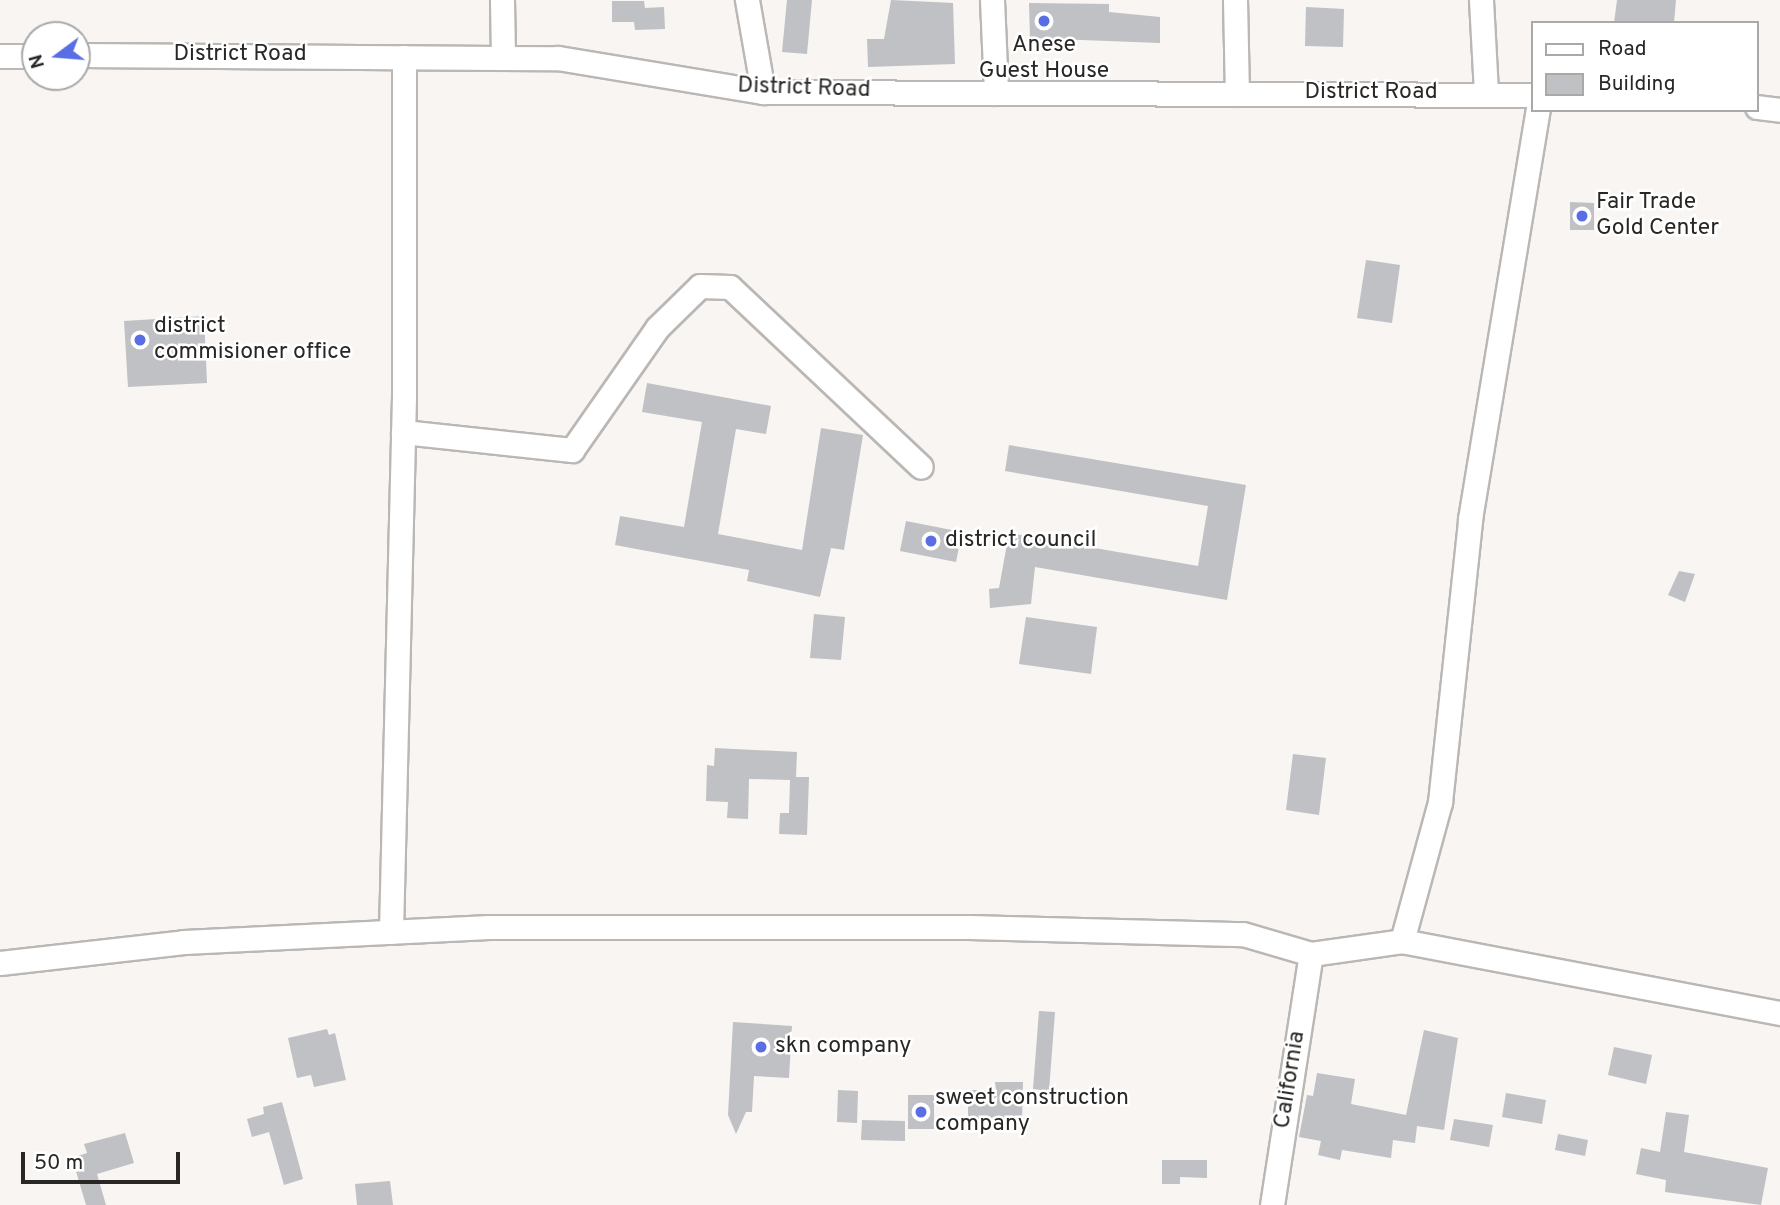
<!DOCTYPE html>
<html>
<head>
<meta charset="utf-8">
<style>
  body { margin:0 }
  #map { position:relative; width:1780px; height:1205px; overflow:hidden; background:#f8f5f2; font-family:Overpass,sans-serif }
  div>[style] { position:absolute }
  [style*='--x'] { left:calc(var(--x)*1px); top:calc(var(--y)*1px); width:calc(var(--w)*1px); rotate:calc(var(--a)*1deg) }
  .building>* { inset:0; background:#bfc1c4 }
  .roads { filter:drop-shadow(2px 0 #bab7b4) drop-shadow(-2px 0 #bab7b4) drop-shadow(0 2px #bab7b4) drop-shadow(0 -2px #bab7b4) }
  .minor>* { height:23px; margin:-11.5px; padding:0 11.5px; transform-origin:11.5px; border-radius:11.5px; background:#fff }
  .dots>* { width:19px; height:19px; translate:-50% -50%; box-sizing:border-box; border:4px solid #fff; border-radius:50% }
  span { translate:-50% -50%; white-space:nowrap; text-align:center; line-height:1.15; -webkit-text-stroke:5px #fff; paint-order:stroke }
  .poi-label { font-size:23px; color:#282726 }
  .left { translate:0 -50%; text-align:left }
  .street-label { font-size:23px; color:#282726 }
  .legend { position:absolute; left:1531px; top:21px; width:228px; height:91px; box-sizing:border-box; background:#fff; border:2px solid #a9a9a8; margin:0; padding:9px 12px; list-style:none; font-size:21px; color:#282726 }
  .legend li { display:flex; align-items:center; gap:14px; height:35px }
  .legend b { width:35px; border:2px solid #a9a9a8 }
  .north { position:absolute; left:21px; top:21px; width:70px; height:70px; box-sizing:border-box; background:#fff; border:2px solid #a9a9a8; border-radius:50%; rotate:254deg; font-size:19px; font-weight:700; line-height:28px; text-align:center; color:#282726 }
  .north::after { content:''; display:block; margin:auto; width:24px; height:32px; background:#596ee4; clip-path:polygon(50% 0,100% 100%,50% 72%,0 100%) }
  .scale { position:absolute; left:21px; top:1152px; width:159px; height:32px; box-sizing:border-box; border:4px solid #282726; border-top:0; padding-left:9px; font-size:21px; line-height:24px; white-space:nowrap; color:#282726; -webkit-text-stroke:5px #fff; paint-order:stroke }
</style>
</head>
<body>
<div id="map">
  <div class="building">
    <i style="clip-path:polygon(787px 0,812px 0,807px 54px,782px 52px)"></i>
    <i style="clip-path:polygon(891px 0,953px 3px,955px 64px,868px 67px,867px 39px,884px 39px)"></i>
    <i style="clip-path:polygon(1617px 0,1676px 0,1674px 23px,1614px 23px)"></i>
    <i style="clip-path:polygon(612px 1px,644px 1px,645px 8px,664px 7px,665px 29px,635px 30px,634px 22px,612px 22px)"></i>
    <i style="clip-path:polygon(1029px 3px,1109px 4px,1109px 12px,1160px 17px,1160px 43px,1030px 38px)"></i>
    <i style="clip-path:polygon(1306px 7px,1344px 9px,1343px 47px,1305px 46px)"></i>
    <i style="clip-path:polygon(1570px 202px,1594px 203px,1594px 230px,1570px 230px)"></i>
    <i style="clip-path:polygon(1366px 260px,1400px 265px,1392px 323px,1357px 318px)"></i>
    <i style="clip-path:polygon(204px 316px,207px 383px,128px 387px,124px 321px)"></i>
    <i style="clip-path:polygon(647px 383px,771px 406px,766px 434px,736px 429px,718px 534px,802px 550px,821px 428px,863px 435px,844px 550px,831px 548px,820px 597px,747px 581px,749px 570px,615px 545px,620px 516px,684px 527px,702px 422px,642px 412px)"></i>
    <i style="clip-path:polygon(1009px 445px,1246px 485px,1227px 600px,1035px 567px,1031px 604px,990px 608px,989px 589px,999px 588px,1009px 533px,1198px 566px,1208px 506px,1005px 471px)"></i>
    <i style="clip-path:polygon(906px 521px,962px 532px,956px 562px,900px 551px)"></i>
    <i style="clip-path:polygon(1679px 571px,1695px 574px,1685px 602px,1668px 595px)"></i>
    <i style="clip-path:polygon(814px 614px,845px 617px,841px 660px,810px 658px)"></i>
    <i style="clip-path:polygon(1026px 617px,1097px 627px,1091px 674px,1019px 664px)"></i>
    <i style="clip-path:polygon(715px 748px,797px 752px,796px 777px,809px 777px,807px 835px,779px 834px,780px 813px,789px 813px,790px 780px,749px 779px,748px 819px,727px 818px,728px 802px,706px 801px,707px 765px,714px 766px)"></i>
    <i style="clip-path:polygon(1293px 754px,1326px 758px,1319px 815px,1286px 810px)"></i>
    <i style="clip-path:polygon(1039px 1011px,1055px 1012px,1049px 1091px,1033px 1089px)"></i>
    <i style="clip-path:polygon(733px 1022px,792px 1026px,789px 1078px,754px 1076px,752px 1112px,746px 1112px,736px 1134px,728px 1115px)"></i>
    <i style="clip-path:polygon(327px 1029px,329px 1035px,335px 1033px,346px 1080px,314px 1087px,311px 1075px,297px 1078px,288px 1038px)"></i>
    <i style="clip-path:polygon(1424px 1030px,1458px 1038px,1444px 1130px,1417px 1126px,1415px 1143px,1393px 1140px,1391px 1158px,1342px 1150px,1340px 1160px,1318px 1155px,1321px 1141px,1299px 1137px,1307px 1095px,1313px 1096px,1317px 1073px,1355px 1079px,1351px 1104px,1406px 1115px)"></i>
    <i style="clip-path:polygon(1614px 1047px,1652px 1055px,1646px 1084px,1608px 1075px)"></i>
    <i style="clip-path:polygon(995px 1082px,1023px 1082px,1022px 1122px,968px 1121px,968px 1090px,996px 1090px)"></i>
    <i style="clip-path:polygon(838px 1090px,858px 1091px,857px 1123px,837px 1122px)"></i>
    <i style="clip-path:polygon(1506px 1093px,1546px 1100px,1542px 1124px,1502px 1117px)"></i>
    <i style="clip-path:polygon(908px 1095px,934px 1095px,934px 1129px,908px 1129px)"></i>
    <i style="clip-path:polygon(282px 1102px,303px 1179px,284px 1185px,269px 1132px,252px 1137px,247px 1119px,264px 1114px,263px 1107px)"></i>
    <i style="clip-path:polygon(1666px 1112px,1689px 1115px,1684px 1152px,1768px 1168px,1761px 1205px,1665px 1192px,1666px 1180px,1636px 1174px,1641px 1148px,1660px 1152px)"></i>
    <i style="clip-path:polygon(1454px 1119px,1493px 1125px,1489px 1147px,1450px 1140px)"></i>
    <i style="clip-path:polygon(862px 1120px,905px 1121px,905px 1141px,861px 1140px)"></i>
    <i style="clip-path:polygon(125px 1133px,134px 1163px,97px 1174px,106px 1205px,86px 1205px,72px 1158px,87px 1153px,84px 1144px)"></i>
    <i style="clip-path:polygon(1558px 1134px,1588px 1140px,1585px 1156px,1555px 1150px)"></i>
    <i style="clip-path:polygon(1162px 1160px,1207px 1160px,1207px 1178px,1180px 1177px,1180px 1184px,1162px 1184px)"></i>
    <i style="clip-path:polygon(390px 1181px,393px 1205px,357px 1205px,355px 1184px)"></i>
  </div>
  <div class="roads">
    <div class="minor">
      <i style="--x:502;--y:0;--w:58;--a:89"></i>
      <i style="--x:747;--y:0;--w:93;--a:80.1"></i>
      <i style="--x:992;--y:0;--w:93;--a:87.5"></i>
      <i style="--x:1235;--y:0;--w:94;--a:88.8"></i>
      <i style="--x:1481;--y:0;--w:92;--a:86.9"></i>
      <i style="--x:77;--y:55;--w:481;--a:0.4"></i>
      <i style="--x:558;--y:58;--w:208;--a:9.4"></i>
      <i style="--x:763;--y:92;--w:770;--a:0.22"></i>
      <i style="--x:0;--y:56;--w:35;--a:0"></i>
      <i style="--x:1757;--y:107;--w:23;--a:7"></i>
      <i style="--x:403;--y:432;--w:170;--a:6.1"></i>
      <i style="--x:572;--y:450;--w:149;--a:-55.1"></i>
      <i style="--x:657;--y:328;--w:60;--a:-44.3"></i>
      <i style="--x:700;--y:286;--w:30;--a:2"></i>
      <i style="--x:730;--y:287;--w:262;--a:43.3"></i>
      <i style="--x:391;--y:932;--w:534;--a:-88.61"></i>
      <i style="--x:404;--y:398;--w:341;--a:-90"></i>
      <i style="--x:1402;--y:941;--w:144;--a:-74.7"></i>
      <i style="--x:1440;--y:802;--w:285;--a:-83.9"></i>
      <i style="--x:1470;--y:519;--w:415;--a:-80.6"></i>
      <i style="--x:0;--y:963;--w:185;--a:-6.5"></i>
      <i style="--x:184;--y:942;--w:305;--a:-2.8"></i>
      <i style="--x:489;--y:927;--w:480;--a:0"></i>
      <i style="--x:969;--y:927;--w:274;--a:1.5"></i>
      <i style="--x:1243;--y:934;--w:71;--a:16.4"></i>
      <i style="--x:1311;--y:954;--w:92;--a:-8.1"></i>
      <i style="--x:1402;--y:941;--w:385;--a:10.8"></i>
      <i style="--x:1272;--y:1205;--w:254;--a:-81.2"></i>
    </div>
  </div>
  <div class="dots">
    <i style="left:1044px;top:21px;background:#596ee4"></i>
    <i style="left:1582px;top:216px;background:#596ee4"></i>
    <i style="left:140px;top:340px;background:#596ee4"></i>
    <i style="left:931px;top:541px;background:#596ee4"></i>
    <i style="left:761px;top:1047px;background:#596ee4"></i>
    <i style="left:921px;top:1112px;background:#596ee4"></i>
  </div>
  <div class="poi-label">
    <span style="left:1044px;top:59px">Anese<br>Guest House</span>
    <span class="left" style="left:1596px;top:216px">Fair Trade<br>Gold Center</span>
    <span class="left" style="left:154px;top:340px">district<br>commisioner office</span>
    <span class="left" style="left:945px;top:541px">district council</span>
    <span class="left" style="left:775px;top:1047px">skn company</span>
    <span class="left" style="left:935px;top:1112px">sweet construction<br>company</span>
  </div>
  <div class="street-label">
    <span style="left:240px;top:55px">District Road</span>
    <span style="left:804px;top:89px;rotate:2deg">District Road</span>
    <span style="left:1371px;top:93px">District Road</span>
    <span style="left:1291px;top:1080px;rotate:-81deg">California</span>
  </div>
  <ul class="legend">
  <li><b style="height:9px;background:#fff"></b>Road</li>
  <li><b style="height:19px;background:#bfc1c4"></b>Building</li>
  </ul>
  <div class="north">N</div>
  <div class="scale">50 m</div>
</div>
</body>
</html>
